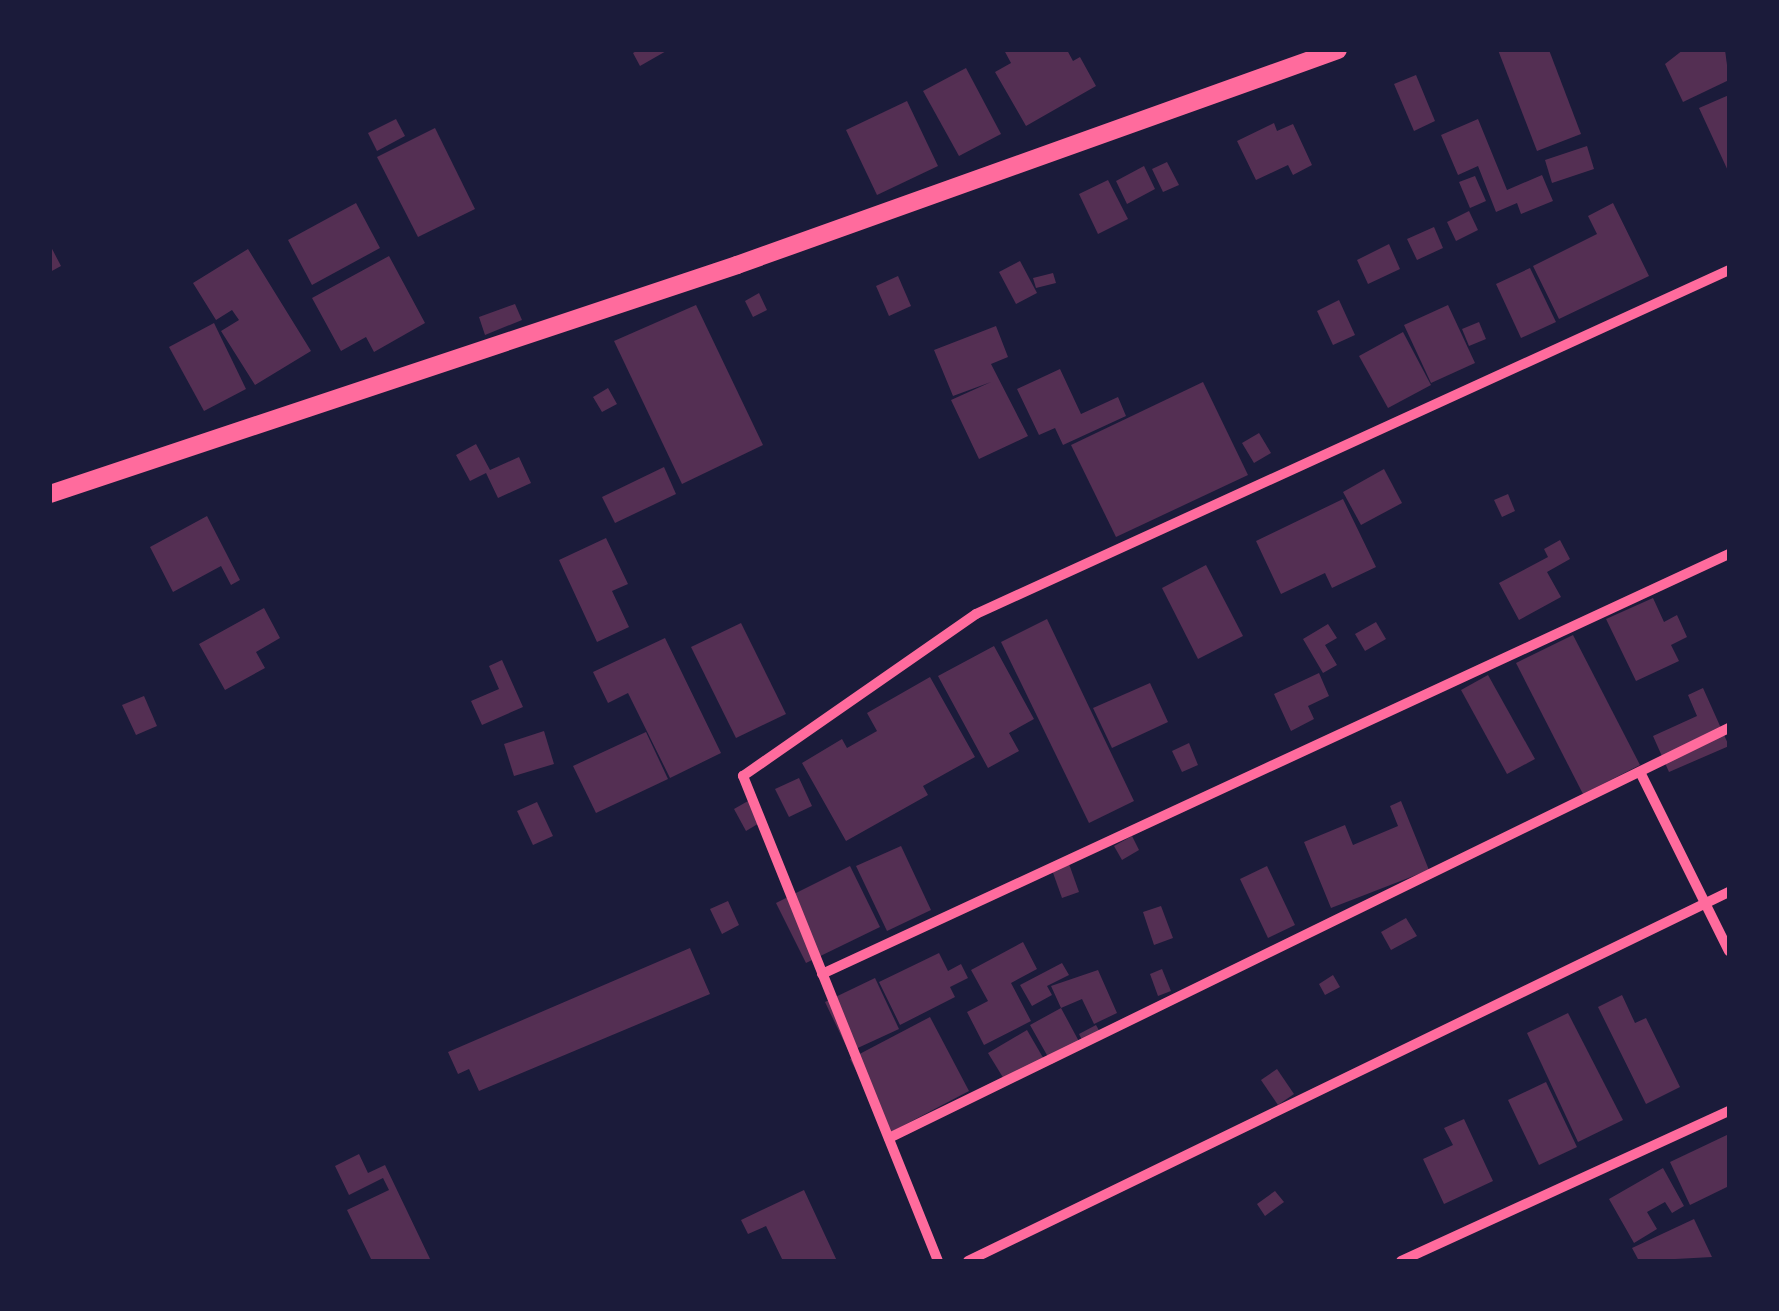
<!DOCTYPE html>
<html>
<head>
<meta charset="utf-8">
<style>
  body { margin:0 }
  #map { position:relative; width:1779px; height:1311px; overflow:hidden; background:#1b1b3a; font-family:"Times New Roman",serif }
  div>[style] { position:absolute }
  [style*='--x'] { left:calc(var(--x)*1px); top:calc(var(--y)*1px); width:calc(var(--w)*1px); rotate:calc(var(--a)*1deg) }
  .building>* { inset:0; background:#542f53 }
  .minor>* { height:10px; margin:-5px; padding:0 5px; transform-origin:5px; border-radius:5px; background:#ff6b9d }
  .tertiary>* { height:18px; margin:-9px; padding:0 9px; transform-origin:9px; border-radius:9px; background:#ff6b9d }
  span { translate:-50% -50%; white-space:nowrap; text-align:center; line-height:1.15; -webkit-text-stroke:10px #1b1b3a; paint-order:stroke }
  .frame { position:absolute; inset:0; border:52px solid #1b1b3a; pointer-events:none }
</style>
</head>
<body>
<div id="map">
  <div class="building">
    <i style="clip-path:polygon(638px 50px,668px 50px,640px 66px,633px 53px)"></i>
    <i style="clip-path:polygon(1004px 50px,1067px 50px,1073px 61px,1080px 57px,1096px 86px,1026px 126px,995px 72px,1011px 63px)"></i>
    <i style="clip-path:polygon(1498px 50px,1549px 50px,1581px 134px,1537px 151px)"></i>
    <i style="clip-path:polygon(1683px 50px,1725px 50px,1729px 80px,1683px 102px,1665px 64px)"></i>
    <i style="clip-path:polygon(966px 68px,1001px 134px,959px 156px,923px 91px)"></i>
    <i style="clip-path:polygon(1416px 75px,1435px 121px,1414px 131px,1394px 84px)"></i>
    <i style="clip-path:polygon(1729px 95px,1729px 173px,1699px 108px)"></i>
    <i style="clip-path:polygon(907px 101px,938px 166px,877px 195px,846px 130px)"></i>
    <i style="clip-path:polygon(396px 119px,405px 136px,377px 151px,368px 133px)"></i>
    <i style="clip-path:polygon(1478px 119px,1507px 190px,1542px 175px,1553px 201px,1521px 214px,1517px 203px,1496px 212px,1478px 166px,1458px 175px,1441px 135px)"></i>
    <i style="clip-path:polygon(1274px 123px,1277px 131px,1293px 124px,1312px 165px,1293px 175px,1288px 165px,1256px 180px,1237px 141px)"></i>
    <i style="clip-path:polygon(435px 128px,475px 209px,418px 237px,377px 157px)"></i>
    <i style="clip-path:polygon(1587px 146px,1594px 169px,1552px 183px,1545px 160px)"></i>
    <i style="clip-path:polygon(1167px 162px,1179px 185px,1163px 192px,1152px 169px)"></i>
    <i style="clip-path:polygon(1144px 166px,1155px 189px,1127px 204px,1116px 181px)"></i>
    <i style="clip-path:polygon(1475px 176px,1486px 201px,1470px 208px,1459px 182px)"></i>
    <i style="clip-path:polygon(1108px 180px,1128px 219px,1098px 234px,1079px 194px)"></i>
    <i style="clip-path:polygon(356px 203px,380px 248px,312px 285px,288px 240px)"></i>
    <i style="clip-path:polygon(1613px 203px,1649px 276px,1559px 319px,1533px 266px,1597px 234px,1588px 216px)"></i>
    <i style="clip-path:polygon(1469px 211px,1478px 230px,1456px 241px,1447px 222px)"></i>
    <i style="clip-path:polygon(1434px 227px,1443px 248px,1417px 260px,1407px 239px)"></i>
    <i style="clip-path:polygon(1389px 244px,1400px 269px,1368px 284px,1357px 260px)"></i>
    <i style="clip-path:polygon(50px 245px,61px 266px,50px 272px)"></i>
    <i style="clip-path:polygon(248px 249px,311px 351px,255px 385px,221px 331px,239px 320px,232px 310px,216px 320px,193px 283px)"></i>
    <i style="clip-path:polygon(389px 256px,425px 323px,374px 352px,366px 337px,341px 351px,312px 298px)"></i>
    <i style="clip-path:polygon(1020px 261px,1037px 293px,1016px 304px,999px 272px)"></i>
    <i style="clip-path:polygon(1530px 268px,1556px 322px,1521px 338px,1496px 284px)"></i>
    <i style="clip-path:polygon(1053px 273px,1056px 283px,1036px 288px,1033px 278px)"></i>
    <i style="clip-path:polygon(898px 276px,911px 306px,889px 316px,876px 286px)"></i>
    <i style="clip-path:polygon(759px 293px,767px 310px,753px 317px,745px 301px)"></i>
    <i style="clip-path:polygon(1339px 300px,1355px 335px,1333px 345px,1317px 311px)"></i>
    <i style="clip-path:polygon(515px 304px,522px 320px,485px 335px,479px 317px)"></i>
    <i style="clip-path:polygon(696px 305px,763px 445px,682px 484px,614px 341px)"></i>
    <i style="clip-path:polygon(1448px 305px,1475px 363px,1431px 383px,1404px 325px)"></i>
    <i style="clip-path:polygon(1479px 322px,1486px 339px,1469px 346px,1462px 329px)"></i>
    <i style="clip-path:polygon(214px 323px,246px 389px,204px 411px,169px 347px)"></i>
    <i style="clip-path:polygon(996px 326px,1008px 357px,991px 364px,1028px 436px,979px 459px,951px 400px,991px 382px,953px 396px,934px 350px)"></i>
    <i style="clip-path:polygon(1403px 332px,1431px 385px,1388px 408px,1359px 356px)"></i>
    <i style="clip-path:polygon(1060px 369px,1081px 414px,1118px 397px,1126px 416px,1063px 445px,1055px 428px,1039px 435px,1017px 389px)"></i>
    <i style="clip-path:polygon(1203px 382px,1248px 475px,1116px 537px,1071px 445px)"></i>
    <i style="clip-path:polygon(608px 388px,617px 404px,602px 412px,593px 397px)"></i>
    <i style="clip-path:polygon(1259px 433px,1271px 453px,1254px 463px,1242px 443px)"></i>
    <i style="clip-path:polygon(476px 444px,490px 470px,519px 457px,531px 483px,498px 498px,486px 473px,470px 481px,456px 455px)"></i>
    <i style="clip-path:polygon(664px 467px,676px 494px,615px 523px,602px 497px)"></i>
    <i style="clip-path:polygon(1384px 469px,1402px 503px,1361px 525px,1343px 492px)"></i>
    <i style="clip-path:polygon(1508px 494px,1515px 511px,1502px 517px,1494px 500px)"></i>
    <i style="clip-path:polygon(1343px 499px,1376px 567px,1332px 588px,1325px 573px,1281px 594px,1256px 541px)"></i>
    <i style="clip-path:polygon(207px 516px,240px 580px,231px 585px,221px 566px,173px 592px,150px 547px)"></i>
    <i style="clip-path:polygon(606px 538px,628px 584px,612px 591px,629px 627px,597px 642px,559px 560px)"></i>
    <i style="clip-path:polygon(1560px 540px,1570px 559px,1547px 572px,1561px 597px,1519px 620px,1499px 583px,1548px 557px,1544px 549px)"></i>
    <i style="clip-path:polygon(1206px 565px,1243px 636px,1198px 659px,1162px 588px)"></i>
    <i style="clip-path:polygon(1653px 598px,1664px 622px,1677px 615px,1687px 637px,1671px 645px,1679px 661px,1636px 681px,1606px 619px)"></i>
    <i style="clip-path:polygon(264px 608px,280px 638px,256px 652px,265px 668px,225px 690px,199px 644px)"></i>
    <i style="clip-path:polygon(1047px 619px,1134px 801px,1089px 823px,1001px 642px)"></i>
    <i style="clip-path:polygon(1376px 622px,1386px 639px,1365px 651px,1355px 634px)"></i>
    <i style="clip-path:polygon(741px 623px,786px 714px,736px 738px,691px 647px)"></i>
    <i style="clip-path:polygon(1328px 624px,1337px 638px,1325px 645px,1337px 665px,1323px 673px,1303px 639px)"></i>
    <i style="clip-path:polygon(1573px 635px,1640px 765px,1583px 794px,1516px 663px)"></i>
    <i style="clip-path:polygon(665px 638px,721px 753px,670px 778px,628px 693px,608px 703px,593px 672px)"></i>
    <i style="clip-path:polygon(994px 646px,1034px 719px,1009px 733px,1019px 751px,988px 768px,938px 676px)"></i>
    <i style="clip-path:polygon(502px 660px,523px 707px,482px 725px,471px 701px,499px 689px,489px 666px)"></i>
    <i style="clip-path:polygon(1319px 673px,1329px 696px,1308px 706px,1314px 719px,1291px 731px,1274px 694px)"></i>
    <i style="clip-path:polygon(1488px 675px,1535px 759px,1507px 774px,1461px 690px)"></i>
    <i style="clip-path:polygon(930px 677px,975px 757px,923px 786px,928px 795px,846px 841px,802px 763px,842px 739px,847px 748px,877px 731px,867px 713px)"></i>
    <i style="clip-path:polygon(1150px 683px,1168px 722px,1112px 748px,1093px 708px)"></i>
    <i style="clip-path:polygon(1703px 688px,1729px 746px,1669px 772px,1653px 736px,1697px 716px,1688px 695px)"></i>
    <i style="clip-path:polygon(144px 696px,157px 726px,136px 735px,122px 705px)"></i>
    <i style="clip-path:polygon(544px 731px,554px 764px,514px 776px,504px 744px)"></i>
    <i style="clip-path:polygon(646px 732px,668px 779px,596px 813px,573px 766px)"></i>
    <i style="clip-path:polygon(1189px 743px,1198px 765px,1182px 772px,1172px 751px)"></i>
    <i style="clip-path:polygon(799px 778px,812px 806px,789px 817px,775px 789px)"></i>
    <i style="clip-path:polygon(748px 801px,761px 822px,746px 831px,734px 809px)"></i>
    <i style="clip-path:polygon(1401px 801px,1429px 870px,1331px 908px,1304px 842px,1345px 825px,1353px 845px,1398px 826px,1390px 806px)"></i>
    <i style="clip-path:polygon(537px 802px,553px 836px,533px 845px,517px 811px)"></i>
    <i style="clip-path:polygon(1132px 836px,1139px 850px,1122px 860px,1114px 846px)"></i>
    <i style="clip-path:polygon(901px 846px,931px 910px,887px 931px,856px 866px)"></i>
    <i style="clip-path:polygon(1069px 864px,1079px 892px,1062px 898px,1052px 870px)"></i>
    <i style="clip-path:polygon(850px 866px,880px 927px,806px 963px,776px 903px)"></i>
    <i style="clip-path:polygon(1267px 866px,1295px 925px,1268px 938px,1240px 879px)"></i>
    <i style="clip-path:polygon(728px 901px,739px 925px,722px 934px,710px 909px)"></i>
    <i style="clip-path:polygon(1161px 906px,1173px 938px,1154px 945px,1143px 912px)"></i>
    <i style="clip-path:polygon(1406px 918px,1417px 936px,1391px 950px,1381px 932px)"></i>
    <i style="clip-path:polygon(1023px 942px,1037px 969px,1011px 983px,1031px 1021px,984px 1045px,967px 1012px,988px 1001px,971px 970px)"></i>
    <i style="clip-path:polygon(690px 948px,710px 994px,479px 1091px,469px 1069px,458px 1074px,448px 1052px)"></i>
    <i style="clip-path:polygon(939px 953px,948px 971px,961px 964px,968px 978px,950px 987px,955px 997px,900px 1025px,879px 982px)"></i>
    <i style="clip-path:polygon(1062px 963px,1069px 975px,1047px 986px,1052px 995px,1032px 1006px,1020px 985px)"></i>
    <i style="clip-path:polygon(1162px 969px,1171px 991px,1158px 996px,1150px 974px)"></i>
    <i style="clip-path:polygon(1098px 970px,1117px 1013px,1094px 1024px,1082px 999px,1061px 1008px,1082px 1047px,1052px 1064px,1030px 1025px,1061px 1008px,1051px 986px)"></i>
    <i style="clip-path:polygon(1333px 975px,1340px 987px,1325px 995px,1319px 984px)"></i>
    <i style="clip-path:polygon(875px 978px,899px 1029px,849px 1052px,825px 1002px)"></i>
    <i style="clip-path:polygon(1622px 995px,1635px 1023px,1646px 1018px,1680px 1087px,1646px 1104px,1598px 1007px)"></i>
    <i style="clip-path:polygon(1568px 1013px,1623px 1120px,1578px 1142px,1527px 1033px)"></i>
    <i style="clip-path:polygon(930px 1017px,969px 1091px,889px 1133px,850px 1059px)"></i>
    <i style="clip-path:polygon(1096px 1025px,1101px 1034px,1084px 1044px,1079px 1034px)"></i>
    <i style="clip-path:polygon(1027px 1030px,1045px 1061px,1007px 1084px,988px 1053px)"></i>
    <i style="clip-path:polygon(1277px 1069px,1294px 1094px,1278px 1105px,1261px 1080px)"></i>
    <i style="clip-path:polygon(1546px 1082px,1577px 1147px,1539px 1165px,1508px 1100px)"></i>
    <i style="clip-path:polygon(1464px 1119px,1493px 1181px,1444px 1204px,1423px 1159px,1453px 1145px,1444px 1128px)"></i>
    <i style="clip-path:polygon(1729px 1134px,1729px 1186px,1690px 1205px,1670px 1162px)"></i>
    <i style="clip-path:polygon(359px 1154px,368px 1173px,385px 1165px,431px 1261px,372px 1261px,347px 1210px,389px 1190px,383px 1178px,349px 1195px,335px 1166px)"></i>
    <i style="clip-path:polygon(1663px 1168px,1684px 1206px,1672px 1213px,1665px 1202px,1647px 1212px,1657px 1229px,1634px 1243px,1609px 1199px)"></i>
    <i style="clip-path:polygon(804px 1190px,837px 1261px,783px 1261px,766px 1226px,748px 1234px,741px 1220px)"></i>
    <i style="clip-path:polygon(1275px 1191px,1284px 1202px,1265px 1216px,1257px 1204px)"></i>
    <i style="clip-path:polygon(1694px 1219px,1712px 1257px,1639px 1261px,1632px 1248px)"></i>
  </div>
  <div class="minor">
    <i style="--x:1640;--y:772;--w:200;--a:63.6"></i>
    <i style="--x:822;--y:974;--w:1000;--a:-24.85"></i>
    <i style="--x:889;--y:1138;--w:935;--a:-26.02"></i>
    <i style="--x:938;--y:1261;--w:523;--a:-111.9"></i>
    <i style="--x:743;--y:776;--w:284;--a:-34.8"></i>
    <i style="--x:976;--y:614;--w:828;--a:-24.55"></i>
    <i style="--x:968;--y:1261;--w:846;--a:-25.87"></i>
    <i style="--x:1401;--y:1261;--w:361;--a:-24.6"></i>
  </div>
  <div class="tertiary">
    <i style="--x:50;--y:494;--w:724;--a:-18.43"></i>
    <i style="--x:737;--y:265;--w:638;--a:-19.68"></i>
  </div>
  <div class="frame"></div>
</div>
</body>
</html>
